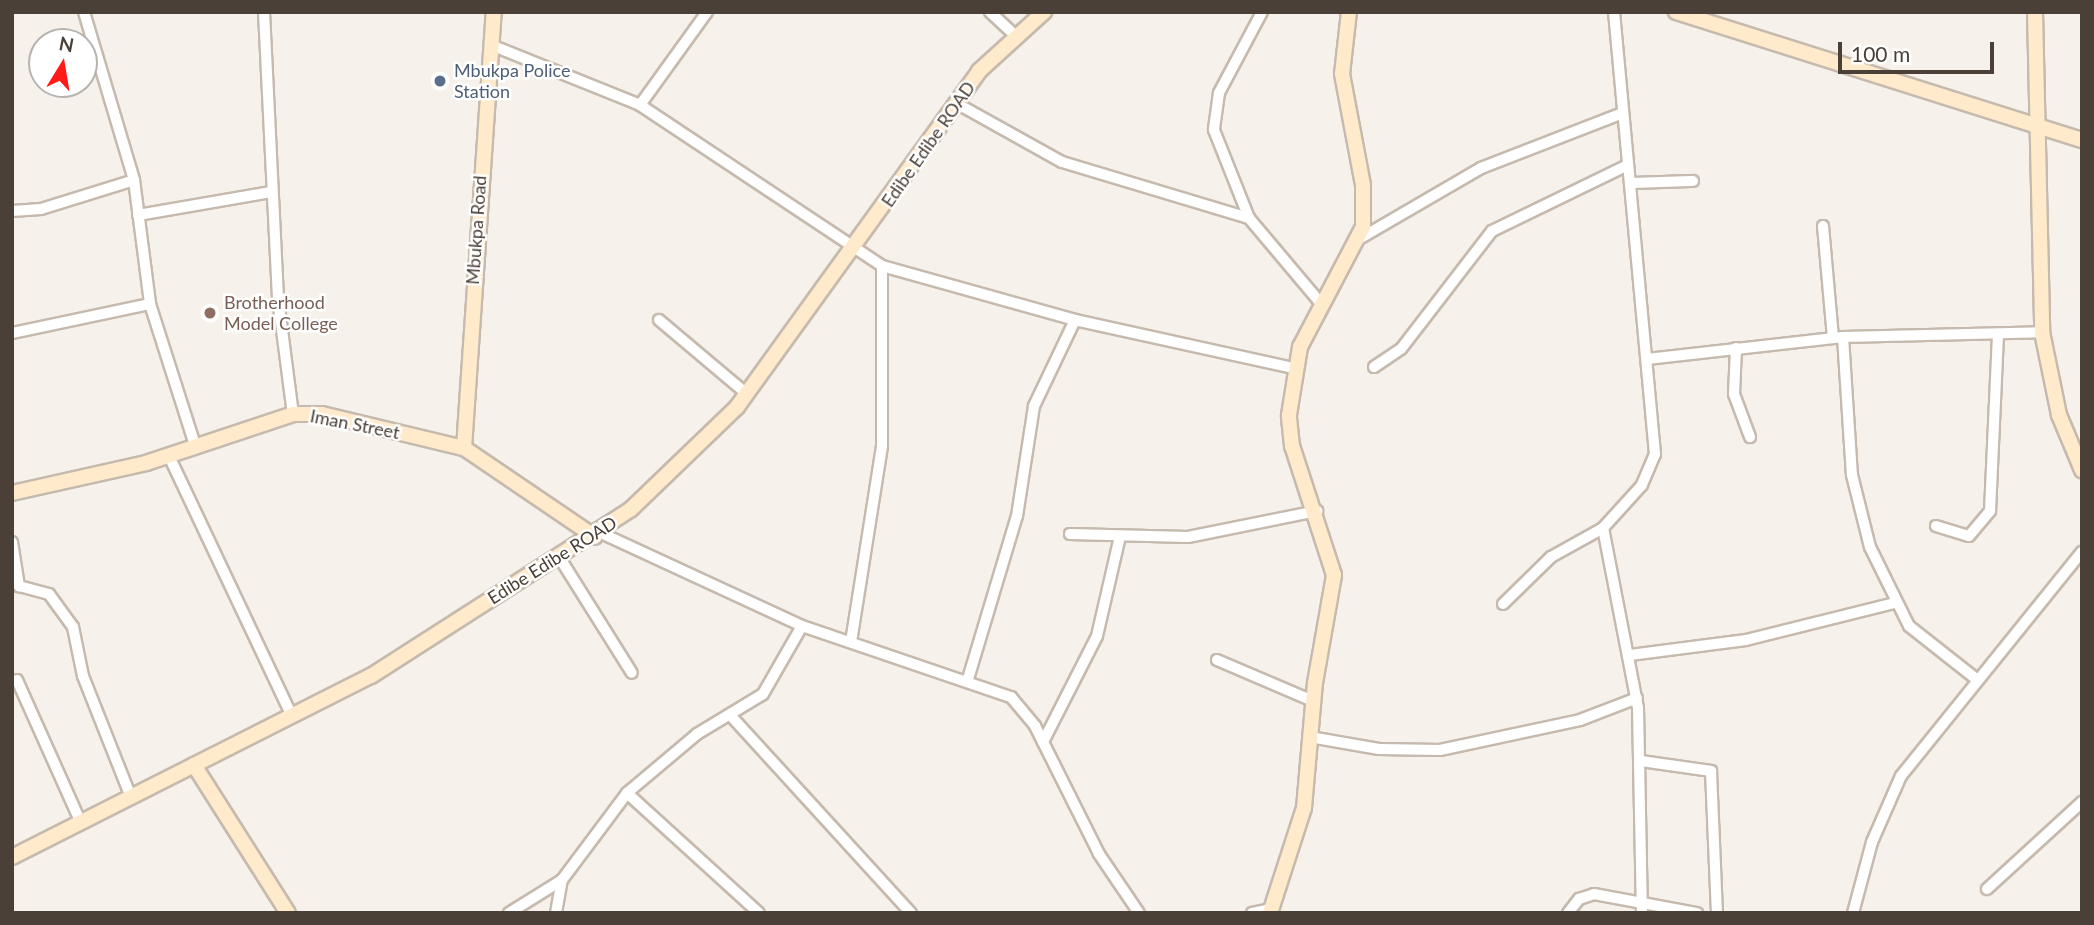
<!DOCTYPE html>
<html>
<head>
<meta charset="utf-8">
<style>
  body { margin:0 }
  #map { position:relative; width:2094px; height:925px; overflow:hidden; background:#f6f1ea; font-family:Lato,sans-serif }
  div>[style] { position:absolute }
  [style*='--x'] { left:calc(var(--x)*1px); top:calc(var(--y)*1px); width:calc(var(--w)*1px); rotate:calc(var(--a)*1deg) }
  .roads { filter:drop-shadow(2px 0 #c6baae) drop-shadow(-2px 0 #c6baae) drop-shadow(0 2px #c6baae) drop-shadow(0 -2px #c6baae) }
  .street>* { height:10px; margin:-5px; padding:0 5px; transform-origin:5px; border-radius:5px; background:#fff }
  .secondary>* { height:14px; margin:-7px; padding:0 7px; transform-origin:7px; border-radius:7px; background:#ffebcb }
  .dots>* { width:19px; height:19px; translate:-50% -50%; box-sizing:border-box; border:4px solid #fff; border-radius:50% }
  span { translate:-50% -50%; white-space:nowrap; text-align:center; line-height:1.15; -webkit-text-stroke:5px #fff; paint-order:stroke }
  .service-label { font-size:18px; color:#4e5e75 }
  .left { translate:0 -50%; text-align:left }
  .street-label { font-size:18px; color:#4b4037 }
  .education-label { font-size:18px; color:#785e54 }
  .frame { position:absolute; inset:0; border:14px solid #4b4037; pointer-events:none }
  .north { position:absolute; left:28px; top:28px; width:70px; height:70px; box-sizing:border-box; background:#fff; border:2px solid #b7b3af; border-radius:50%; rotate:11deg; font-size:19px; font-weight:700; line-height:28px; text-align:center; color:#4b4037 }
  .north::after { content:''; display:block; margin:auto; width:24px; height:32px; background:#ff1c18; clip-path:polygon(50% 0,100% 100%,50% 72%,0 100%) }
  .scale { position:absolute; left:1838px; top:42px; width:156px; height:32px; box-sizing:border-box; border:4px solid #4b4037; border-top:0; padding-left:9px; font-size:21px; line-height:24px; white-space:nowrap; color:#4b4037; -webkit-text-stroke:5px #fff; paint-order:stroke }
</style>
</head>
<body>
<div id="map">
  <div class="roads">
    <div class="street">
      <i style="--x:84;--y:12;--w:175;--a:73.4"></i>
      <i style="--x:134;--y:180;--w:125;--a:82.6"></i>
      <i style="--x:150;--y:304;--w:151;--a:72.3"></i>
      <i style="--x:264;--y:12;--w:287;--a:87.2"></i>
      <i style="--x:278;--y:299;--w:116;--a:82.6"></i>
      <i style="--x:990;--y:12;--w:34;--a:43"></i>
      <i style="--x:1262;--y:12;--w:92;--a:118"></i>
      <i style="--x:1219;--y:93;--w:37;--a:98"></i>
      <i style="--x:1214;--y:130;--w:95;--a:68.3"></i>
      <i style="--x:1249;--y:218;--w:109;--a:49.9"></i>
      <i style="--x:1614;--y:12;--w:444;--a:84.7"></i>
      <i style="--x:1655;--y:454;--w:34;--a:113"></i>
      <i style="--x:1642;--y:485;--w:58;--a:132.2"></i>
      <i style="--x:1603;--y:528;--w:183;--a:79"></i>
      <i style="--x:1638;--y:708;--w:205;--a:88.9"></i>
      <i style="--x:491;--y:45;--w:161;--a:21.9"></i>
      <i style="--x:640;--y:105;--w:291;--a:33.6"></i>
      <i style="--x:882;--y:266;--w:200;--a:15.6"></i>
      <i style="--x:1075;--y:320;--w:224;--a:12.4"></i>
      <i style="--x:956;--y:103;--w:121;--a:29.1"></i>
      <i style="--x:1062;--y:162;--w:195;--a:16.7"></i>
      <i style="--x:640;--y:105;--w:115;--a:-54.2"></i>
      <i style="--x:1630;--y:183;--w:63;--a:-1.8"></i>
      <i style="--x:12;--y:211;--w:29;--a:-4"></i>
      <i style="--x:41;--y:209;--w:97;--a:-17.3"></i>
      <i style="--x:138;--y:215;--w:135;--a:-9.8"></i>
      <i style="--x:1823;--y:226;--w:112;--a:84.9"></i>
      <i style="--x:1359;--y:239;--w:141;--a:-30.2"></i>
      <i style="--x:1481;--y:168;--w:152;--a:-21.2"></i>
      <i style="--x:659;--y:320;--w:115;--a:40.1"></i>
      <i style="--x:12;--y:333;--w:141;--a:-11.9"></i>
      <i style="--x:1843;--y:337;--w:138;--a:86.3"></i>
      <i style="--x:1852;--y:475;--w:74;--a:76"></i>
      <i style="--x:1870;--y:547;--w:88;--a:63.7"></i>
      <i style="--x:1909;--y:626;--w:84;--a:38.2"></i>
      <i style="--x:1736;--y:348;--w:46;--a:92.5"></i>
      <i style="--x:1734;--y:394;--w:46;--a:69.6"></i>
      <i style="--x:1647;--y:359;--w:197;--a:-6.4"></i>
      <i style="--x:1843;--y:337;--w:199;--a:-1.4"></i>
      <i style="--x:1374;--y:367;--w:32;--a:-34"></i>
      <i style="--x:1401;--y:349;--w:149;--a:-52.4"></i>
      <i style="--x:1492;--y:231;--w:151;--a:-25.9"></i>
      <i style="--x:169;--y:456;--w:288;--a:64.7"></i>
      <i style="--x:1936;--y:526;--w:34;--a:17"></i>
      <i style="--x:1969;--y:536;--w:33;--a:-50"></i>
      <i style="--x:1990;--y:511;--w:176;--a:-87.4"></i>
      <i style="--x:601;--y:533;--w:221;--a:24.8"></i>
      <i style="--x:802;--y:626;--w:221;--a:18.8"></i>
      <i style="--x:1011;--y:697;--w:38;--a:50"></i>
      <i style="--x:1035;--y:726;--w:143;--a:63.4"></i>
      <i style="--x:1099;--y:854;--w:71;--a:55.9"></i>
      <i style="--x:1070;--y:534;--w:118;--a:1.5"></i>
      <i style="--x:1188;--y:537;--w:132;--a:-11.4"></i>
      <i style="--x:12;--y:542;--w:45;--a:81"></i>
      <i style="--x:19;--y:586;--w:31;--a:15"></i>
      <i style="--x:49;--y:594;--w:41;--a:54"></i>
      <i style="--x:73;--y:627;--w:50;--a:78.5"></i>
      <i style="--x:83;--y:676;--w:130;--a:68.4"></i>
      <i style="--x:561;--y:560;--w:133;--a:57.9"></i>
      <i style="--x:1503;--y:604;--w:67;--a:-44.4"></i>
      <i style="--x:1551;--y:557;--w:60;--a:-29.1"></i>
      <i style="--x:851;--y:642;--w:198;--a:-81"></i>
      <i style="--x:882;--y:446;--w:180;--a:-90"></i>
      <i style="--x:1630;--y:655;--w:117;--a:-7.4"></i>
      <i style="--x:1746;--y:640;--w:153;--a:-14"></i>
      <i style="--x:1217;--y:660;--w:104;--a:23.1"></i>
      <i style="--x:968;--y:679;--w:170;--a:-73.3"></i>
      <i style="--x:1017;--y:516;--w:111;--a:-81.2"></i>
      <i style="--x:1034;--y:406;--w:95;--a:-64.5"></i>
      <i style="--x:17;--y:680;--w:157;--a:65.9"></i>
      <i style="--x:731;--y:716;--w:267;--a:47.6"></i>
      <i style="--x:1310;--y:737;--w:70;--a:9.9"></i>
      <i style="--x:1379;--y:749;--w:61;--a:0.9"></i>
      <i style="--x:1440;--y:750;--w:143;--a:-12.1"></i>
      <i style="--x:1580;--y:720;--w:61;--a:-21.1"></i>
      <i style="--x:1043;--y:742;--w:119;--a:-63"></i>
      <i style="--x:1097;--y:636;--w:103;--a:-77"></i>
      <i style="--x:1641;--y:761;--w:71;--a:8.1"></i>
      <i style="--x:1711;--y:771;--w:142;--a:87.6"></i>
      <i style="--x:627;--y:793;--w:178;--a:42.3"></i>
      <i style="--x:1987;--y:889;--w:129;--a:-42.5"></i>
      <i style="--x:509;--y:913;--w:62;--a:-31.9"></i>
      <i style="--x:556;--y:913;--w:34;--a:-80"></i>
      <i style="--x:562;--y:880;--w:109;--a:-53.2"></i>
      <i style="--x:627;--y:793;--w:92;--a:-40.1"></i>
      <i style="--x:697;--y:734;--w:77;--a:-31.2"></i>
      <i style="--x:763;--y:694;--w:78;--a:-60.2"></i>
      <i style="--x:1252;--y:913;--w:19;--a:-12"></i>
      <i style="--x:1568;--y:913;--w:18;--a:-52"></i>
      <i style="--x:1579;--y:899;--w:16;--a:-18"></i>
      <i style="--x:1594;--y:894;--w:105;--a:10.5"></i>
      <i style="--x:1853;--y:913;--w:73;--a:-75"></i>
      <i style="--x:1872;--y:842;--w:72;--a:-66.3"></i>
      <i style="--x:1901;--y:776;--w:288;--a:-51.1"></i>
    </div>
    <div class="secondary">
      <i style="--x:1676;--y:12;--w:426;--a:17.5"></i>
      <i style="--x:2035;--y:12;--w:320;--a:88.7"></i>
      <i style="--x:2042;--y:332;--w:85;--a:78.4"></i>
      <i style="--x:2059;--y:415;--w:60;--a:67.3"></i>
      <i style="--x:464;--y:448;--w:437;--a:-86.1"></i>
      <i style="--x:12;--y:493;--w:137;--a:-12.6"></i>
      <i style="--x:146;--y:463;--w:155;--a:-18.4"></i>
      <i style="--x:293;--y:414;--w:29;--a:0"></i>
      <i style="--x:322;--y:414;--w:146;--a:13.5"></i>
      <i style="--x:464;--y:448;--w:158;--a:34.2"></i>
      <i style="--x:194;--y:765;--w:175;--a:57.6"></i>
      <i style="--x:12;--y:857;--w:402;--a:-26.8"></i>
      <i style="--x:371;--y:676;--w:309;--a:-32.7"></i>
      <i style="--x:631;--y:509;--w:147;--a:-43.9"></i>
      <i style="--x:737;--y:407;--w:414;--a:-54.2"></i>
      <i style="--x:979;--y:71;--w:88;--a:-42.2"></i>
      <i style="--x:1270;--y:913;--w:110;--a:-72.1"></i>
      <i style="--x:1304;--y:808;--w:125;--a:-85"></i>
      <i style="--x:1315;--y:683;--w:110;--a:-80"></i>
      <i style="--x:1334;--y:575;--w:136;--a:-108"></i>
      <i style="--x:1292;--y:446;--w:31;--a:-96"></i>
      <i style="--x:1289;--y:415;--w:69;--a:-80.8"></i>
      <i style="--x:1300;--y:347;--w:136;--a:-62.3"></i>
      <i style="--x:1363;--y:227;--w:42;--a:-90"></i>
      <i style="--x:1363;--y:185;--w:113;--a:-100.7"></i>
      <i style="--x:1342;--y:74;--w:62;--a:-83.6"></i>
    </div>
  </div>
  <div class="dots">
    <i style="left:440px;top:81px;background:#5c6f8a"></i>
    <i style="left:210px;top:313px;background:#8d6e63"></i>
  </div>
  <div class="service-label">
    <span class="left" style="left:454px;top:81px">Mbukpa Police<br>Station</span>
  </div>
  <div class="street-label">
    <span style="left:928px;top:144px;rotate:-55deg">Edibe Edibe ROAD</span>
    <span style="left:476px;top:230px;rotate:-86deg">Mbukpa Road</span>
    <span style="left:355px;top:424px;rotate:11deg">Iman Street</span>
    <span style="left:552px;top:560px;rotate:-32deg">Edibe Edibe ROAD</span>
  </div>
  <div class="education-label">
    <span class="left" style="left:224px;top:313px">Brotherhood<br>Model College</span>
  </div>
  <div class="frame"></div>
  <div class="north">N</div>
  <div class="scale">100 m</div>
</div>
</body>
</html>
